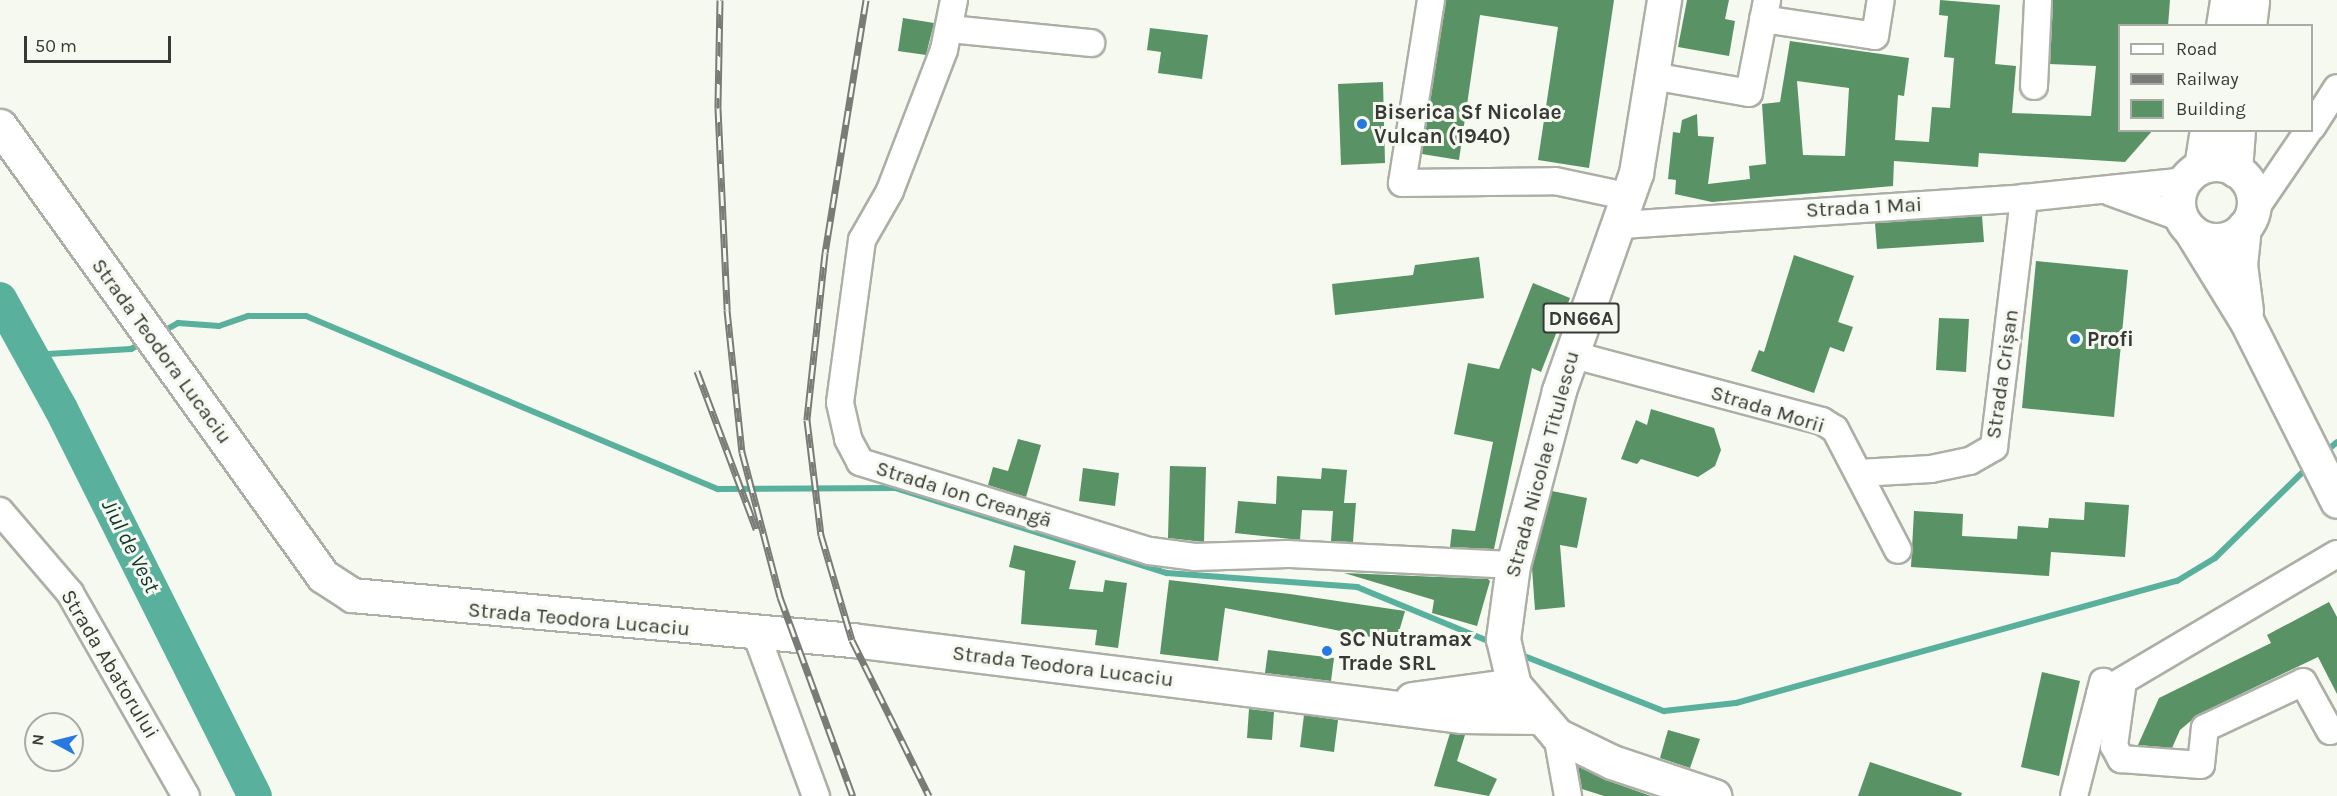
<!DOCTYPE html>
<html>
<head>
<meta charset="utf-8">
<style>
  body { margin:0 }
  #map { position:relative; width:2337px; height:796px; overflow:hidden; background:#f5f9ef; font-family:Karla,sans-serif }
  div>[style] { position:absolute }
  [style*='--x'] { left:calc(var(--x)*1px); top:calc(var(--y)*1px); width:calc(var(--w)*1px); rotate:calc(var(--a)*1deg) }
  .stream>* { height:6px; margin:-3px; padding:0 3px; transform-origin:3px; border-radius:3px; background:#58b09d }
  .river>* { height:34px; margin:-17px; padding:0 17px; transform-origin:17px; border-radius:17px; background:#58b09d }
  .building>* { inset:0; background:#589265 }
  .roads { filter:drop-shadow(2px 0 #acafa6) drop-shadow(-2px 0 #acafa6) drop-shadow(0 2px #acafa6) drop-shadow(0 -2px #acafa6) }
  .minor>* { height:26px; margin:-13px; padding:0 13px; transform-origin:13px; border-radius:13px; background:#fff }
  .major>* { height:33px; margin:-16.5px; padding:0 16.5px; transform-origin:16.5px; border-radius:16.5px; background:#fff }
  .major>.ring { margin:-16.5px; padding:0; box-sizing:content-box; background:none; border:33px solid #fff; border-radius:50% }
  .rail>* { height:7px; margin-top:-3.5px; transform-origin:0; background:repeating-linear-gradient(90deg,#f5f9ef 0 14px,#797b76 0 28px); box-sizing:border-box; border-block:2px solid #797b76 }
  .dots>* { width:16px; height:16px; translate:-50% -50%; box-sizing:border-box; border:3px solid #f5f9ef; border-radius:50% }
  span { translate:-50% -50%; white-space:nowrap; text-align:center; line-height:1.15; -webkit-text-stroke:6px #f5f9ef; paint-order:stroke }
  .shield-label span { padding:2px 4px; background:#f5f9ef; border:2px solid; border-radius:4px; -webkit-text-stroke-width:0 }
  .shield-label { font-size:20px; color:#383936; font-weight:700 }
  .poi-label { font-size:21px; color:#383936; font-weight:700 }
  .left { translate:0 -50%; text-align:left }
  .street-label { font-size:21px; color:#383936 }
  .water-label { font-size:22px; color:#0d372e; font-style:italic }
  .legend { position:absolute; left:2118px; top:24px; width:195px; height:108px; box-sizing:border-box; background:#f5f9ef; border:2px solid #a9aca5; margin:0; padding:8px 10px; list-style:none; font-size:18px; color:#383936 }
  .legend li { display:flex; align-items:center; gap:12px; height:30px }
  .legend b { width:30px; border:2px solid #a9aca5 }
  .north { position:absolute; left:24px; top:712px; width:60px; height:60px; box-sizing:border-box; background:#f5f9ef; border:2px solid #a9aca5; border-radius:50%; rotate:277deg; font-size:16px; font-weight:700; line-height:24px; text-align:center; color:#383936 }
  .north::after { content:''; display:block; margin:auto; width:21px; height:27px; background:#2778e3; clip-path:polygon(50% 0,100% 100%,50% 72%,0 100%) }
  .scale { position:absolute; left:24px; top:36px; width:147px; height:27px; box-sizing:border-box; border:3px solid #383936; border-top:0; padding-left:8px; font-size:18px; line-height:21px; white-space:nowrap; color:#383936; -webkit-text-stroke:4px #f5f9ef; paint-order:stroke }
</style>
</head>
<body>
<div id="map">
  <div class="stream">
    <i style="--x:160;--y:333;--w:21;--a:-29"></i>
    <i style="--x:178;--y:323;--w:41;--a:4.2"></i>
    <i style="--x:219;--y:326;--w:31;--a:-19"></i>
    <i style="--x:248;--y:316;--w:58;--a:0"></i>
    <i style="--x:306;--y:316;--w:447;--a:22.8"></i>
    <i style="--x:718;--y:489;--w:177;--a:-0.3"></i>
    <i style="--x:895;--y:488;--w:285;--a:17.4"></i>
    <i style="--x:1167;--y:573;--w:191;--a:4.2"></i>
    <i style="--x:1357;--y:587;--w:147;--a:22.4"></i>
    <i style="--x:31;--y:355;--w:100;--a:-3.4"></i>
    <i style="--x:131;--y:349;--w:15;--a:-28"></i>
    <i style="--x:2324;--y:453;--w:17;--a:-40"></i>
    <i style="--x:1519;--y:654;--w:156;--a:21.5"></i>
    <i style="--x:1664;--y:711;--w:72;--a:-6.3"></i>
    <i style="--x:1736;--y:703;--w:458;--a:-15.5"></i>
    <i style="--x:2177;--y:581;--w:44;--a:-31.2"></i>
    <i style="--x:2215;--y:558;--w:132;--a:-44.4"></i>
  </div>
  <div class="river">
    <i style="--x:0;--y:299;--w:126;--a:61"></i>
    <i style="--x:61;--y:409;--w:433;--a:63.4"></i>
  </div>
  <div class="building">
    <i style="clip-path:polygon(1446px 0,1614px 0,1589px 168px,1538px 160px,1558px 27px,1480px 15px,1459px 160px,1422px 154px)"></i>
    <i style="clip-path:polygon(1687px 0,1729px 0,1725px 19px,1735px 21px,1729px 56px,1678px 47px)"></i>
    <i style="clip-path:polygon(evenodd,1940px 0,2000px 5px,1995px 64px,2016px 66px,2012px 113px,2091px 116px,2096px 66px,2050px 64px,2053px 0,2170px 0,2168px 26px,2120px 26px,2120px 130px,2153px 130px,2125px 162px,1979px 153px,1978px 167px,1894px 161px,1893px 186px,1712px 202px,1675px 194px,1676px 180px,1668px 179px,1673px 132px,1680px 133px,1682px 120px,1697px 114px,1698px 136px,1714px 137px,1708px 184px,1750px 179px,1749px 166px,1766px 164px,1762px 104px,1780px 102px,1790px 41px,1909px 58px,1904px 96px,1898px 95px,1895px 140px,1929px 142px,1932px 107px,1950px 108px,1954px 58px,1944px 57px,1948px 16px,1939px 15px,1940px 0,1797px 81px,1849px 88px,1845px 156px,1803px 155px,1797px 81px)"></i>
    <i style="clip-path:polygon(903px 18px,934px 23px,926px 55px,898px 51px)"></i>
    <i style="clip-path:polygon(1150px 28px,1208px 35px,1202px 79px,1158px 73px,1161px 52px,1147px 50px)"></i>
    <i style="clip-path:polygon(1383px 82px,1385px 163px,1341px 165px,1338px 84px)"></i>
    <i style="clip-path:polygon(1982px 216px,1984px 242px,1877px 249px,1875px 223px)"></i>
    <i style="clip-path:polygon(1794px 255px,1854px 276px,1838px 322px,1853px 327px,1844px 352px,1830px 347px,1814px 393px,1751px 371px,1759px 350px,1764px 352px)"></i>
    <i style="clip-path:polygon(1479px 257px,1484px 298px,1335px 315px,1332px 284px,1413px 275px,1415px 265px)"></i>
    <i style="clip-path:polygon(2036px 261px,2128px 270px,2114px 417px,2022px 408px)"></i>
    <i style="clip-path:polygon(1533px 283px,1570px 298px,1541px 372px,1532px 368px,1494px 549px,1450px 547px,1452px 529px,1475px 531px,1493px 442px,1454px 434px,1468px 363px,1499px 369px)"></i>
    <i style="clip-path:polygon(1939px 318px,1969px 319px,1966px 372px,1936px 370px)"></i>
    <i style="clip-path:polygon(1651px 409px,1714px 428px,1721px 450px,1715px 466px,1698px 477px,1641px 459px,1637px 464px,1621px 459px,1636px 420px,1647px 425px)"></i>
    <i style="clip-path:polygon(1018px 439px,1041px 445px,1026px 497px,988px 485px,993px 467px,1008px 471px)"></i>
    <i style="clip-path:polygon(1170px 466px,1206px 467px,1204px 542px,1168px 538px)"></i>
    <i style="clip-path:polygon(1083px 468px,1119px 473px,1115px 506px,1079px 501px)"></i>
    <i style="clip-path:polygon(1322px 468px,1347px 470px,1344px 503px,1356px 503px,1353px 542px,1331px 541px,1333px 511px,1302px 510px,1300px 540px,1235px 533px,1238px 501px,1276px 504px,1277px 476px,1321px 479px)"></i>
    <i style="clip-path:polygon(1552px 491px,1587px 498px,1577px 548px,1560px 545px,1565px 607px,1535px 610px,1532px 568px)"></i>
    <i style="clip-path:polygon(2085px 502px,2129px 505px,2125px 557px,2051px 552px,2049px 576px,1911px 567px,1914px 511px,1963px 514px,1962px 536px,2017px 539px,2018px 526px,2048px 528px,2049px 518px,2084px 520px)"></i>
    <i style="clip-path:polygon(1014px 545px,1076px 561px,1069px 589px,1103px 592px,1105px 580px,1127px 583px,1118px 648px,1095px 645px,1097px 630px,1021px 624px,1025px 571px,1009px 567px)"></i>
    <i style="clip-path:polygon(1344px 573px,1488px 579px,1490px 581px,1477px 626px,1432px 613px,1434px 600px)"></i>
    <i style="clip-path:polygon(1169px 580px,1290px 594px,1405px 611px,1396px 642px,1225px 608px,1218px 661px,1160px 654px)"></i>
    <i style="clip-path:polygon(2329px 602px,2337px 617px,2337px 694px,2318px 657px,2199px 714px,2180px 730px,2172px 748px,2138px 745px,2159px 698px,2271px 643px,2267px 635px)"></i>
    <i style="clip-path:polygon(1268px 650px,1334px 658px,1331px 681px,1265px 673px)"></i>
    <i style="clip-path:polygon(2042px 672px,2080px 681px,2059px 776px,2021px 767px)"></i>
    <i style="clip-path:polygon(1249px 709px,1274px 712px,1272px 740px,1247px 738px)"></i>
    <i style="clip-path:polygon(1304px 715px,1338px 720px,1334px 752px,1300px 747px)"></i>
    <i style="clip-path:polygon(1668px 730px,1700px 739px,1690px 768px,1660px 758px)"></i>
    <i style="clip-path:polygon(1450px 733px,1465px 735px,1457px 761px,1497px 779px,1489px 796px,1434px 786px)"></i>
    <i style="clip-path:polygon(1870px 762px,1962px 793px,1961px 796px,1858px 796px)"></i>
    <i style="clip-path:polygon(1578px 766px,1606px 780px,1651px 796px,1604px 796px,1582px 789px)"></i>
  </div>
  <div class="roads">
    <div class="minor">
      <i style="--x:954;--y:0;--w:51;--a:101.3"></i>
      <i style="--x:944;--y:50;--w:151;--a:111"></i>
      <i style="--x:890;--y:191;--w:56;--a:119.7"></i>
      <i style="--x:862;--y:240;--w:164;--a:97.7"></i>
      <i style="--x:840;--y:403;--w:37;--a:77"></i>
      <i style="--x:848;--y:439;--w:26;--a:62"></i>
      <i style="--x:860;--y:462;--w:303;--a:17.1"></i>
      <i style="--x:1150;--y:551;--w:45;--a:7.6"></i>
      <i style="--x:1195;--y:557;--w:93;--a:-1.8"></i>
      <i style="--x:1288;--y:554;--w:225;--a:2.8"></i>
      <i style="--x:1431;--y:0;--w:185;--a:99"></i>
      <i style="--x:1402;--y:183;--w:153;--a:-0.7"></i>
      <i style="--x:1555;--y:181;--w:77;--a:12"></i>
      <i style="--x:1763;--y:19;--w:113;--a:8.6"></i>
      <i style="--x:1875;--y:36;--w:36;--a:-81"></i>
      <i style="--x:950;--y:29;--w:142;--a:5.7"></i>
      <i style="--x:1652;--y:76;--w:98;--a:9.9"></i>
      <i style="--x:1749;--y:93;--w:95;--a:-79"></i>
      <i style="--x:2034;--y:86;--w:86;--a:-87.3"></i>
      <i style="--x:2312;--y:127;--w:46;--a:-57.3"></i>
      <i style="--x:2110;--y:192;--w:77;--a:19.9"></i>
      <i style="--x:2251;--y:215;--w:103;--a:-55.7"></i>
      <i style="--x:1622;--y:225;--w:403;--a:-3.8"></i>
      <i style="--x:2024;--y:198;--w:162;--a:-6"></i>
      <i style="--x:1570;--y:354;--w:261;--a:14.9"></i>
      <i style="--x:1822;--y:421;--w:15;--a:32"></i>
      <i style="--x:1835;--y:429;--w:136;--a:62.5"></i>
      <i style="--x:1859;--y:473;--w:72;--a:-3.2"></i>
      <i style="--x:1931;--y:469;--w:40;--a:-12"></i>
      <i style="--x:1970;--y:461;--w:28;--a:-30"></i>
      <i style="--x:1994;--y:447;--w:251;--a:-83.1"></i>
      <i style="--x:0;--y:511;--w:108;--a:49.5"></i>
      <i style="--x:70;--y:593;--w:234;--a:60.3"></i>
      <i style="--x:757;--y:636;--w:171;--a:69.8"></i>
      <i style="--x:2123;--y:681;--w:66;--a:97.9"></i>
      <i style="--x:2114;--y:746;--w:15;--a:62"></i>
      <i style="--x:2121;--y:759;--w:80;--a:4.3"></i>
      <i style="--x:2201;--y:765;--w:37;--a:-84"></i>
      <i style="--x:2205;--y:728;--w:108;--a:-25.1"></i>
      <i style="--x:2303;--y:682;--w:56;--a:61.1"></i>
      <i style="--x:2100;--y:694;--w:275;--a:-30.6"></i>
      <i style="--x:1557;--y:735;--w:62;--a:79.8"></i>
      <i style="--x:2074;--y:796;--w:118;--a:-75.7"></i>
    </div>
    <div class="major">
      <i style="--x:1664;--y:0;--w:175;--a:99.2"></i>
      <i style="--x:1636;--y:173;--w:231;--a:109.5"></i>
      <i style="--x:1559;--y:391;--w:180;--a:104.8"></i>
      <i style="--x:1513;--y:565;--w:75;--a:97.7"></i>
      <i style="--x:1503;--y:639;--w:47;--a:76.6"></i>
      <i style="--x:1514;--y:685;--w:66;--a:49.3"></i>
      <i style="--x:1557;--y:735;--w:61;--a:26.1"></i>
      <i style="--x:1612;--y:762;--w:108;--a:18.4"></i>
      <i style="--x:2223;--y:26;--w:26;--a:-81"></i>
      <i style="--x:2249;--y:26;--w:26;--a:-83"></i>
      <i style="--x:0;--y:126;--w:554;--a:54.33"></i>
      <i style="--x:323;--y:576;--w:35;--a:33"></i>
      <i style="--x:352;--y:595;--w:502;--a:5.14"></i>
      <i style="--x:852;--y:640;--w:615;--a:7.1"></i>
      <i style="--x:1462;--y:716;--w:75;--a:0.8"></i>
      <i class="ring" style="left:2178px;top:164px;width:43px;height:43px"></i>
      <i style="--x:2201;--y:167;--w:37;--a:-81"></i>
      <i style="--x:2235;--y:170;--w:40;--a:-85.7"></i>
      <i style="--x:2244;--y:227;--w:37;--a:96"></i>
      <i style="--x:2240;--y:264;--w:47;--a:82.7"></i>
      <i style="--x:2191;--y:231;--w:107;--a:58.4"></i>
      <i style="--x:2247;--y:322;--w:200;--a:63.3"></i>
      <i style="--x:1412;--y:699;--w:103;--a:-7.8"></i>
    </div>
  </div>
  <div class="rail">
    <i style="--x:720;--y:0;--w:108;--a:91.1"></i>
    <i style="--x:718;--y:108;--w:202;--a:87.4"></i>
    <i style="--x:727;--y:310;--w:143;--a:84"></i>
    <i style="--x:742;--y:452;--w:150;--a:75.3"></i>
    <i style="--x:780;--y:597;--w:212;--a:69.9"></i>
    <i style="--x:866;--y:0;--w:256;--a:99.2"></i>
    <i style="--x:825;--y:253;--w:168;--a:96.2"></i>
    <i style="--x:807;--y:420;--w:116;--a:83.1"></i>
    <i style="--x:821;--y:535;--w:109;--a:73.6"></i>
    <i style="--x:852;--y:640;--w:174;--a:63.7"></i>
    <i style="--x:697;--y:371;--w:169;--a:69.5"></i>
  </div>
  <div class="dots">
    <i style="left:1362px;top:124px;background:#2778e3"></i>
    <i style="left:2075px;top:339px;background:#2778e3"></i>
    <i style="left:1327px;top:651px;background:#2778e3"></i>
  </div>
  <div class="shield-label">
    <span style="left:1581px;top:318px">DN66A</span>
  </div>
  <div class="poi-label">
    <span class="left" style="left:1374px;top:124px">Biserica Sf Nicolae<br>Vulcan (1940)</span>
    <span class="left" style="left:2087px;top:339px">Profi</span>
    <span class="left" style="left:1339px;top:651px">SC Nutramax<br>Trade SRL</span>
  </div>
  <div class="street-label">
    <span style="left:1864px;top:207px;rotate:-3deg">Strada 1 Mai</span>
    <span style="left:162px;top:351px;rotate:54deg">Strada Teodora Lucaciu</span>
    <span style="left:2002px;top:374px;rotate:-82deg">Strada Crișan</span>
    <span style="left:1768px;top:409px;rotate:17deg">Strada Morii</span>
    <span style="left:1542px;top:464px;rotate:-75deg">Strada Nicolae Titulescu</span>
    <span style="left:964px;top:494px;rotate:17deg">Strada Ion Creangă</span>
    <span style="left:579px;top:619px;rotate:5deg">Strada Teodora Lucaciu</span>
    <span style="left:110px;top:664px;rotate:59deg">Strada Abatorului</span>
    <span style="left:1063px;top:666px;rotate:7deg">Strada Teodora Lucaciu</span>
  </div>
  <div class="water-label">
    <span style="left:130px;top:546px;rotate:63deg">Jiul de Vest</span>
  </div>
  <ul class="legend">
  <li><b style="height:8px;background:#fff"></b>Road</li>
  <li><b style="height:8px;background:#797b76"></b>Railway</li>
  <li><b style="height:16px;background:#589265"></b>Building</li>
  </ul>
  <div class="north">N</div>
  <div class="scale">50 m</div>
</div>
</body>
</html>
